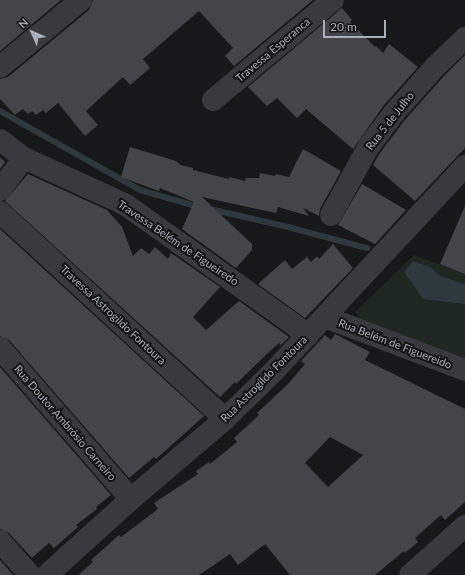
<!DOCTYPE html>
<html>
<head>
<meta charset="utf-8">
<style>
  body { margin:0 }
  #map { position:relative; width:465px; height:575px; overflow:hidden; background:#17181a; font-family:Lato,sans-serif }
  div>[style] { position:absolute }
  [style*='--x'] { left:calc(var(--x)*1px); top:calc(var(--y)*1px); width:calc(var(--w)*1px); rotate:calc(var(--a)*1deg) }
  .green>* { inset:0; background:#1f2820 }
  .water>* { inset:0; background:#2d383f }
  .stream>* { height:6px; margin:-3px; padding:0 3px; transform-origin:3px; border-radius:3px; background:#2d383f }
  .building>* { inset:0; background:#43454a }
  .minor>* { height:22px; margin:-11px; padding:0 11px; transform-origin:11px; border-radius:11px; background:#383a3f }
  span { translate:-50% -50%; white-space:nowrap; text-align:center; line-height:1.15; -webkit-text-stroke:4px #121315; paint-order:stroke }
  .street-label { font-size:11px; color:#a9afba }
  .north { position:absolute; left:12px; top:12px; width:40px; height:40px; -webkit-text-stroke:3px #121315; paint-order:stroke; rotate:315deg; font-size:11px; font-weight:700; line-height:16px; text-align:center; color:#a9afba }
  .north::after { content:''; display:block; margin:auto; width:14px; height:18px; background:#a9afba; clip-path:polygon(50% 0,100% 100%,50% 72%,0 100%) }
  .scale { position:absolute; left:323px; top:20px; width:63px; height:18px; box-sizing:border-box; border:2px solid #a9afba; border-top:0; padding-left:5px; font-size:12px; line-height:14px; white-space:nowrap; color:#a9afba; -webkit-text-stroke:3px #121315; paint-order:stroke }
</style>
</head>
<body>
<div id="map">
  <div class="green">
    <i style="clip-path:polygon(414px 255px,465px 274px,465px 358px,360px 319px,355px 312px)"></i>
  </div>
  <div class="water">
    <i style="clip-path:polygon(413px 261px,430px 267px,440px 276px,465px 284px,465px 304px,423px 299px,404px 272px)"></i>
  </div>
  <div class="stream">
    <i style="--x:0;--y:111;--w:161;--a:29.4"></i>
    <i style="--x:140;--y:190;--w:61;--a:16.1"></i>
    <i style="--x:210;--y:209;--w:80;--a:13"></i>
    <i style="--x:288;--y:227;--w:82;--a:14.9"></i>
  </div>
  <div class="building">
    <i style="clip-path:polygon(0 0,61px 0,0 51px)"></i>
    <i style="clip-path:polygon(93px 0,313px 0,234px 66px,225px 56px,233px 48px,199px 11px,143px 59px,150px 68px,130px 85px,123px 77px,86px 111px,98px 125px,85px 136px,58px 103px,46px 113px,43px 110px,36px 115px,32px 111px,28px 114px,23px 109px,15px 115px,0 99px,0 79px,8px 77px,89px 10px)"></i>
    <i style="clip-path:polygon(342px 8px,352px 20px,350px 22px,375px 47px,376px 46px,383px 53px,389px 44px,418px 67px,384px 105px,353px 149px,306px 109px,297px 118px,277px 98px,267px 106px,248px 87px)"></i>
    <i style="clip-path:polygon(465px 55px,465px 148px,415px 201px,373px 165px,380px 153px,404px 121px,444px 76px)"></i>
    <i style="clip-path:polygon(130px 147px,176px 161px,181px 165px,193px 168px,193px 170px,229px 179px,229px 177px,245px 181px,246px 178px,259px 178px,260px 173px,275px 176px,276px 174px,289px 177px,303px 149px,341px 171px,320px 209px,319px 216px,303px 208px,309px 216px,278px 207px,276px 213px,202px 197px,252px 244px,252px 250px,236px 268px,182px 229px,194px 202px,160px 188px,159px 191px,121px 177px)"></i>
    <i style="clip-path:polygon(0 157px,5px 162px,0 169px)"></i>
    <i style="clip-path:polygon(28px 174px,107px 210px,122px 227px,133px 256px,141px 248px,149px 254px,155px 247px,168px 259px,171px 253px,220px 287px,193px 317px,206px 330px,239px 301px,289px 337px,281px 345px,279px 343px,271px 350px,236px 384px,235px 382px,220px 397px,5px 201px)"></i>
    <i style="clip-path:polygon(362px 184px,406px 210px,375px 244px,338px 225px)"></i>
    <i style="clip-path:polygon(465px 206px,465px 274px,440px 264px)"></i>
    <i style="clip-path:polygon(0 229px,204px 416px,156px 459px,154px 457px,129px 478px,9px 340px,0 336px)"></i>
    <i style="clip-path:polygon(333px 244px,353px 268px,305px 318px,258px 284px,285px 260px,292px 269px,307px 257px,311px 262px,317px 256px,319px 259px)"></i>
    <i style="clip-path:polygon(evenodd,335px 334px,370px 352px,365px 360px,465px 409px,465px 502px,445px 520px,441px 515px,415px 538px,418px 542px,405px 553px,404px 551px,375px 575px,290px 575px,265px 544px,238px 565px,230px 554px,199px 575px,78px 575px,93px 562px,91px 560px,119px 535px,121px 537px,158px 509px,154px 503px,198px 474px,196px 471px,209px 462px,210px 464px,237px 442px,234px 438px,259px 415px,257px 413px,289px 383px,305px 364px,301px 361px,325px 335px,331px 340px,335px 334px,330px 437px,363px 455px,328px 487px,305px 463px,330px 437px)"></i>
    <i style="clip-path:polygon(0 367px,111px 495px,96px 507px,97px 509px,76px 525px,78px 527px,54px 548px,49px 543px,32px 558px,9px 533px,0 529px)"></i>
    <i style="clip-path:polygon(0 560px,13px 575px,0 575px)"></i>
  </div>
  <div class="minor">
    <i style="--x:0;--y:67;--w:105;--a:-39.6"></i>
    <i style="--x:213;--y:100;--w:156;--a:-39.8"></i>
    <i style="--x:0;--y:140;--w:30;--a:37"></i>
    <i style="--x:24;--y:158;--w:112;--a:24.7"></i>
    <i style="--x:126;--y:205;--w:224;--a:35.5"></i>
    <i style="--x:0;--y:190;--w:40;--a:-53"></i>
    <i style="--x:0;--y:212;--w:306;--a:42.6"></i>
    <i style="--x:331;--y:215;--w:79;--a:-61.2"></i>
    <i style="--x:369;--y:146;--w:41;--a:-52.9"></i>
    <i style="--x:394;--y:113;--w:62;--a:-48.3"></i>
    <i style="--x:435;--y:67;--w:42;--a:-44"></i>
    <i style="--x:325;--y:317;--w:150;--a:20.7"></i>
    <i style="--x:0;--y:348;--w:200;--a:49.1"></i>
    <i style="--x:0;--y:541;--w:45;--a:48.6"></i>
    <i style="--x:47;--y:575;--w:113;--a:-42.1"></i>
    <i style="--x:131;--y:499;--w:123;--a:-40.4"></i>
    <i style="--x:225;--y:419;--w:67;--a:-44.4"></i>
    <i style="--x:273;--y:372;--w:282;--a:-47"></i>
    <i style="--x:410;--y:575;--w:74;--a:-41.7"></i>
  </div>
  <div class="street-label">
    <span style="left:273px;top:50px;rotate:-40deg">Travessa Esperanca</span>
    <span style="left:390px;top:121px;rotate:-52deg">Rua 5 de Julho</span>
    <span style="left:178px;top:243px;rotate:34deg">Travessa Belém de Figueiredo</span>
    <span style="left:113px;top:315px;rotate:43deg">Travessa Astrogildo Fontoura</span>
    <span style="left:395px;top:344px;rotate:21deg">Rua Belém de Figuereido</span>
    <span style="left:264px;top:379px;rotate:-45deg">Rua Astrogildo Fontoura</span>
    <span style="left:65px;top:423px;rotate:49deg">Rua Doutor Ambrósio Carneiro</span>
  </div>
  <div class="north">N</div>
  <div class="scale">20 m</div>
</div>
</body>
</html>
